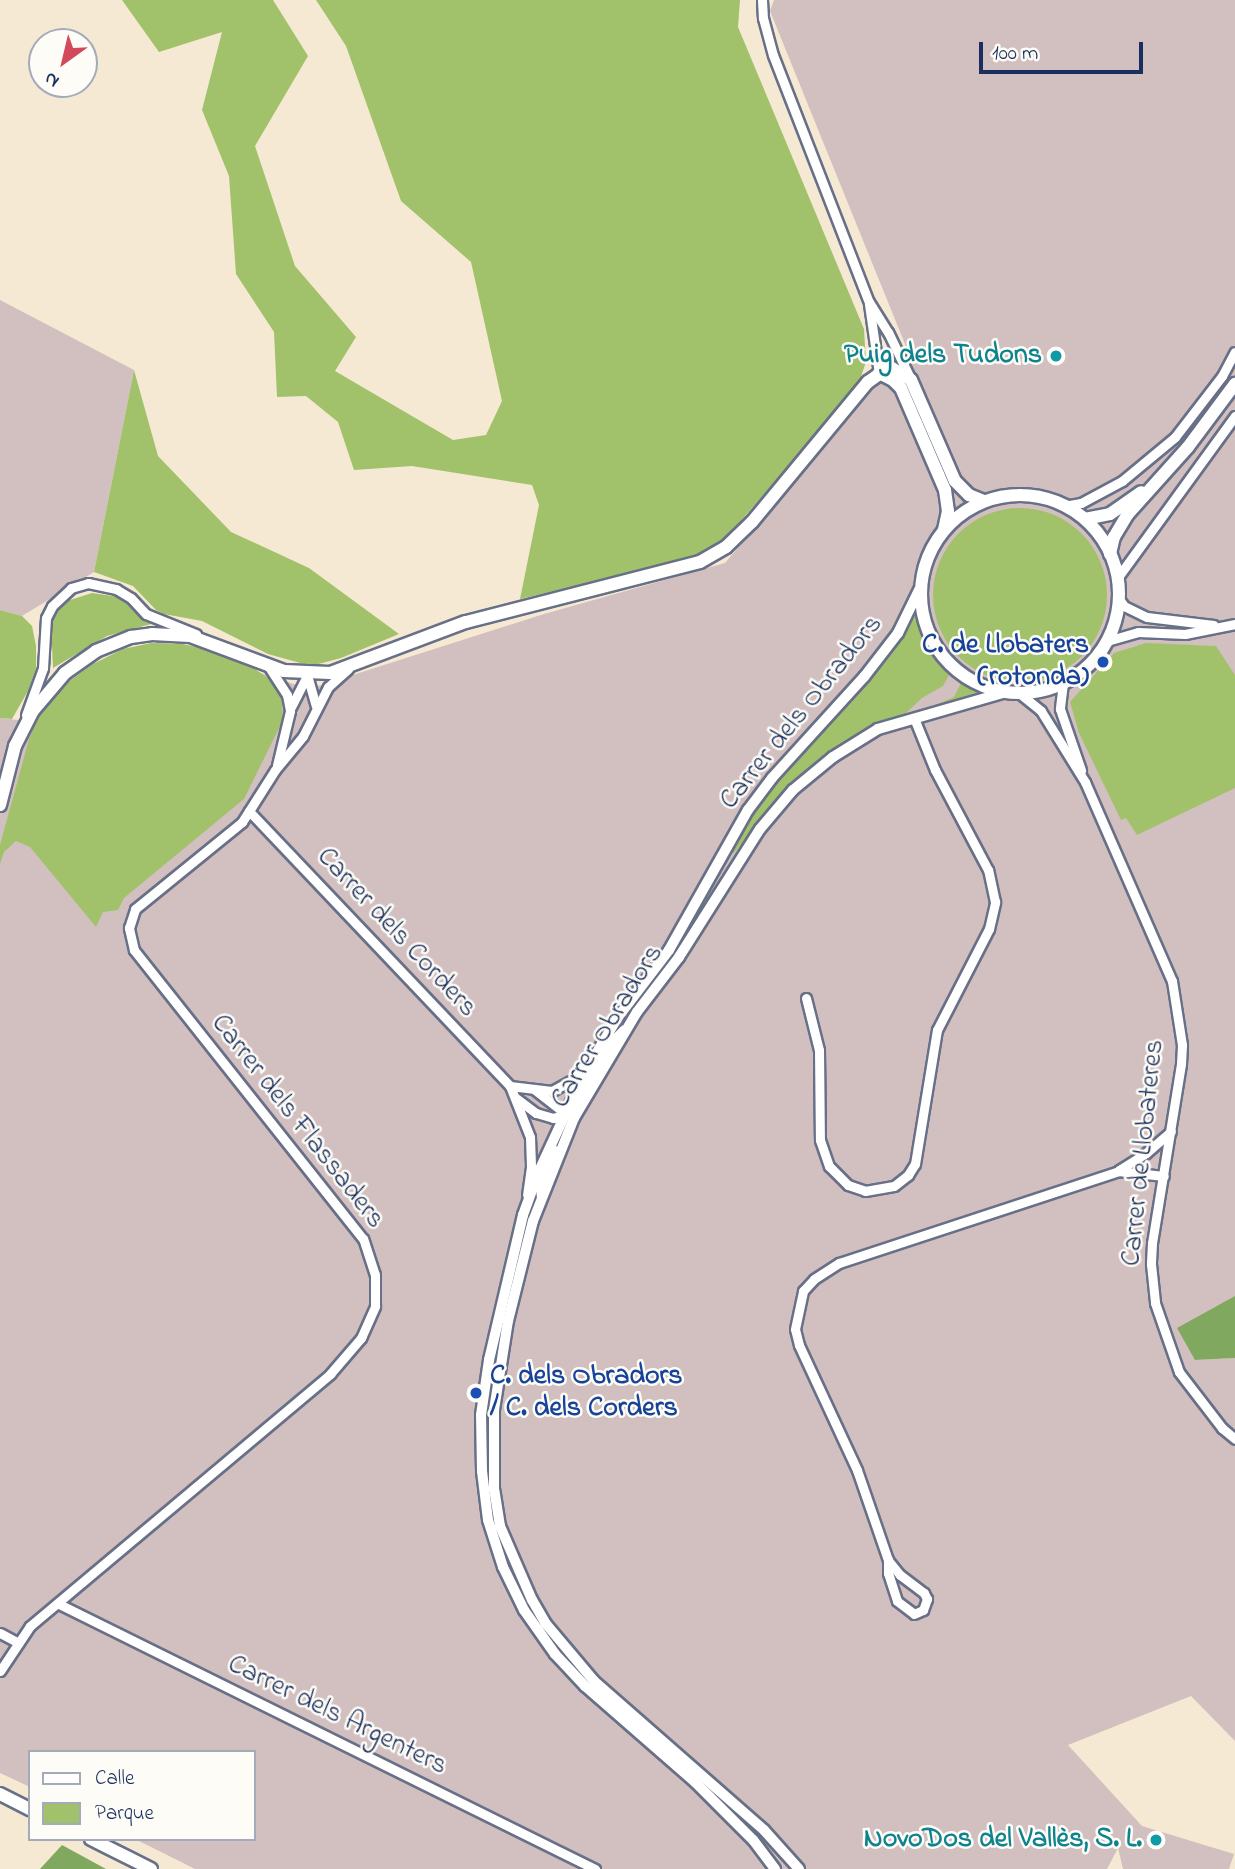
<!DOCTYPE html>
<html>
<head>
<meta charset="utf-8">
<style>
  body { margin:0 }
  #map { position:relative; width:1235px; height:1869px; overflow:hidden; background:#f6e9d3; font-family:"Indie Flower",sans-serif }
  div>[style] { position:absolute }
  [style*='--x'] { left:calc(var(--x)*1px); top:calc(var(--y)*1px); width:calc(var(--w)*1px); rotate:calc(var(--a)*1deg) }
  .industrial>* { inset:0; background:#d2bfbf }
  .green>* { inset:0; background:#a1c26b }
  .round { border-radius:50% }
  .forest>* { inset:0; background:#80a85f }
  .roads { filter:drop-shadow(2px 0 #687087) drop-shadow(-2px 0 #687087) drop-shadow(0 2px #687087) drop-shadow(0 -2px #687087) }
  .minor>* { height:9px; margin:-4.5px; padding:0 4.5px; transform-origin:4.5px; border-radius:4.5px; background:#fff }
  .tertiary>* { height:10px; margin:-5px; padding:0 5px; transform-origin:5px; border-radius:5px; background:#fff }
  .secondary>* { height:12px; margin:-6px; padding:0 6px; transform-origin:6px; border-radius:6px; background:#fff }
  .secondary>.ring { margin:-6px; padding:0; box-sizing:content-box; background:none; border:12px solid #fff; border-radius:50% }
  .dots>* { width:19px; height:19px; translate:-50% -50%; box-sizing:border-box; border:4px solid #fdfcf7; border-radius:50% }
  span { translate:-50% -50%; white-space:nowrap; text-align:center; line-height:1.15; -webkit-text-stroke:5px #fdfcf7; paint-order:stroke }
  .culture-label { font-size:28px; color:#0d838f; font-weight:700 }
  .right { translate:-100% -50%; text-align:right }
  .transit-label { font-size:28px; color:#164399; font-weight:700 }
  .left { translate:0 -50%; text-align:left }
  .street-label { font-size:28px; color:#1b2f5e }
  .legend { position:absolute; left:28px; top:1750px; width:228px; height:91px; box-sizing:border-box; background:#fdfcf7; border:2px solid #a3aaba; margin:0; padding:9px 12px; list-style:none; font-size:21px; color:#1b2f5e }
  .legend li { display:flex; align-items:center; gap:14px; height:35px }
  .legend b { width:35px; border:2px solid #a3aaba }
  .north { position:absolute; left:28px; top:28px; width:70px; height:70px; box-sizing:border-box; background:#fdfcf7; border:2px solid #a3aaba; border-radius:50%; rotate:214deg; font-size:19px; font-weight:700; line-height:28px; text-align:center; color:#1b2f5e }
  .north::after { content:''; display:block; margin:auto; width:24px; height:32px; background:#d1495b; clip-path:polygon(50% 0,100% 100%,50% 72%,0 100%) }
  .scale { position:absolute; left:979px; top:42px; width:164px; height:32px; box-sizing:border-box; border:4px solid #1b2f5e; border-top:0; padding-left:9px; font-size:21px; line-height:24px; white-space:nowrap; color:#1b2f5e; -webkit-text-stroke:5px #fdfcf7; paint-order:stroke }
</style>
</head>
<body>
<div id="map">
  <div class="industrial">
    <i style="clip-path:polygon(774px 0,1235px 0,1235px 1297px,1195px 1360px,1235px 1358px,1235px 1741px,1191px 1696px,1068px 1745px,1142px 1826px,1234px 1854px,1229px 1869px,1123px 1869px,1118px 1848px,1107px 1869px,195px 1869px,135px 1839px,254px 1839px,254px 1752px,30px 1752px,30px 1787px,0 1773px,0 718px,18px 720px,161px 640px,309px 689px,544px 614px,725px 563px,907px 349px,770px 11px)"></i>
    <i style="clip-path:polygon(0 300px,134px 370px,94px 572px,22px 616px,0 610px)"></i>
  </div>
  <div class="green">
    <i style="clip-path:polygon(122px 0,273px 0,308px 56px,255px 146px,295px 266px,356px 337px,335px 371px,453px 440px,486px 435px,502px 401px,471px 262px,401px 201px,346px 46px,316px 0,740px 0,738px 27px,864px 329px,866px 362px,858px 385px,720px 545px,682px 561px,520px 599px,539px 505px,532px 485px,412px 466px,354px 470px,338px 422px,306px 396px,277px 397px,274px 332px,236px 274px,229px 176px,202px 110px,222px 32px,159px 52px)"></i>
    <i style="clip-path:polygon(134px 370px,158px 456px,231px 532px,309px 568px,399px 634px,341px 658px,311px 666px,268px 654px,202px 621px,164px 614px,156px 610px,133px 586px,94px 572px)"></i>
    <i class="round" style="left:933px;top:508px;width:174px;height:174px"></i>
    <i style="clip-path:polygon(92px 593px,119px 597px,151px 624px,107px 636px,53px 668px,51px 625px,57px 611px,67px 601px)"></i>
    <i style="clip-path:polygon(0 610px,22px 616px,32px 626px,36px 646px,36px 668px,28px 691px,12px 719px,0 718px)"></i>
    <i style="clip-path:polygon(916px 615px,928px 648px,949px 675px,943px 686px,922px 698px,905px 714px,871px 727px,823px 757px,792px 784px,733px 854px,733px 847px,756px 809px,781px 777px,859px 694px)"></i>
    <i style="clip-path:polygon(151px 643px,183px 644px,218px 652px,251px 666px,269px 679px,282px 699px,283px 720px,244px 799px,124px 898px,118px 910px,103px 912px,96px 927px,30px 847px,16px 841px,4px 852px,0 864px,0 845px,29px 739px,41px 712px,68px 682px,93px 664px,123px 649px)"></i>
    <i style="clip-path:polygon(1146px 643px,1216px 646px,1235px 675px,1235px 788px,1137px 835px,1126px 818px,1121px 820px,1079px 733px,1070px 702px,1114px 653px)"></i>
    <i style="clip-path:polygon(961px 683px,978px 692px,924px 710px,954px 697px)"></i>
  </div>
  <div class="forest">
    <i style="clip-path:polygon(1235px 1296px,1235px 1358px,1195px 1360px,1177px 1328px)"></i>
    <i style="clip-path:polygon(62px 1845px,106px 1869px,40px 1869px)"></i>
  </div>
  <div class="roads">
    <div class="minor">
      <i style="--x:762;--y:0;--w:18;--a:87"></i>
      <i style="--x:763;--y:18;--w:38;--a:75"></i>
      <i style="--x:773;--y:55;--w:265;--a:68.8"></i>
      <i style="--x:869;--y:302;--w:36;--a:58"></i>
      <i style="--x:888;--y:332;--w:53;--a:64.4"></i>
      <i style="--x:869;--y:304;--w:70;--a:81.8"></i>
      <i style="--x:1064;--y:506;--w:17;--a:-10"></i>
      <i style="--x:1081;--y:503;--w:47;--a:-28.2"></i>
      <i style="--x:1122;--y:481;--w:69;--a:-39.7"></i>
      <i style="--x:1175;--y:437;--w:77;--a:-52.4"></i>
      <i style="--x:1222;--y:376;--w:27;--a:-62"></i>
      <i style="--x:1118;--y:577;--w:199;--a:-54"></i>
      <i style="--x:1119;--y:599;--w:9;--a:54"></i>
      <i style="--x:1124;--y:606;--w:25;--a:26"></i>
      <i style="--x:1147;--y:617;--w:67;--a:6.8"></i>
      <i style="--x:1107;--y:641;--w:32;--a:-16"></i>
      <i style="--x:1138;--y:632;--w:47;--a:2.4"></i>
      <i style="--x:1185;--y:634;--w:51;--a:-11.3"></i>
      <i style="--x:269;--y:667;--w:33;--a:57"></i>
      <i style="--x:287;--y:695;--w:16;--a:79"></i>
      <i style="--x:290;--y:711;--w:56;--a:103.5"></i>
      <i style="--x:307;--y:675;--w:32;--a:74"></i>
      <i style="--x:1063;--y:683;--w:26;--a:97"></i>
      <i style="--x:1060;--y:709;--w:65;--a:71"></i>
      <i style="--x:1019;--y:693;--w:28;--a:39"></i>
      <i style="--x:1041;--y:711;--w:84;--a:58.2"></i>
      <i style="--x:1085;--y:782;--w:217;--a:66.4"></i>
      <i style="--x:1172;--y:981;--w:65;--a:81.1"></i>
      <i style="--x:1182;--y:1045;--w:19;--a:93"></i>
      <i style="--x:1181;--y:1064;--w:181;--a:99.2"></i>
      <i style="--x:1152;--y:1243;--w:21;--a:93"></i>
      <i style="--x:1151;--y:1264;--w:39;--a:84"></i>
      <i style="--x:1155;--y:1303;--w:73;--a:70.8"></i>
      <i style="--x:1179;--y:1372;--w:71;--a:52.5"></i>
      <i style="--x:1222;--y:1428;--w:17;--a:40"></i>
      <i style="--x:291;--y:707;--w:36;--a:-63"></i>
      <i style="--x:26;--y:715;--w:50;--a:-70.1"></i>
      <i style="--x:43;--y:668;--w:50;--a:-86.6"></i>
      <i style="--x:46;--y:618;--w:13;--a:-63"></i>
      <i style="--x:52;--y:606;--w:26;--a:-43"></i>
      <i style="--x:71;--y:588;--w:18;--a:-16"></i>
      <i style="--x:88;--y:583;--w:29;--a:12"></i>
      <i style="--x:116;--y:589;--w:17;--a:31"></i>
      <i style="--x:131;--y:598;--w:22;--a:47"></i>
      <i style="--x:146;--y:614;--w:54;--a:21.8"></i>
      <i style="--x:249;--y:811;--w:379;--a:46.5"></i>
      <i style="--x:510;--y:1086;--w:55;--a:68.6"></i>
      <i style="--x:530;--y:1137;--w:30;--a:88"></i>
      <i style="--x:531;--y:1167;--w:28;--a:98"></i>
      <i style="--x:806;--y:998;--w:54;--a:76"></i>
      <i style="--x:819;--y:1050;--w:90;--a:89.4"></i>
      <i style="--x:820;--y:1140;--w:28;--a:71"></i>
      <i style="--x:829;--y:1166;--w:27;--a:45"></i>
      <i style="--x:848;--y:1185;--w:18;--a:19"></i>
      <i style="--x:865;--y:1191;--w:29;--a:-10"></i>
      <i style="--x:894;--y:1186;--w:18;--a:-38"></i>
      <i style="--x:908;--y:1175;--w:13;--a:-58"></i>
      <i style="--x:915;--y:1164;--w:136;--a:-80.7"></i>
      <i style="--x:937;--y:1030;--w:114;--a:-62.8"></i>
      <i style="--x:989;--y:929;--w:28;--a:-77"></i>
      <i style="--x:995;--y:902;--w:33;--a:-102"></i>
      <i style="--x:988;--y:870;--w:113;--a:-117.9"></i>
      <i style="--x:935;--y:770;--w:56;--a:-112"></i>
      <i style="--x:510;--y:1086;--w:42;--a:6.8"></i>
      <i style="--x:552;--y:1091;--w:25;--a:-29"></i>
      <i style="--x:574;--y:1079;--w:29;--a:-54"></i>
      <i style="--x:535;--y:1090;--w:33;--a:38"></i>
      <i style="--x:561;--y:1110;--w:10;--a:84"></i>
      <i style="--x:516;--y:1098;--w:25;--a:37"></i>
      <i style="--x:536;--y:1113;--w:18;--a:16"></i>
      <i style="--x:553;--y:1118;--w:20;--a:-18"></i>
      <i style="--x:572;--y:1112;--w:46;--a:-62.9"></i>
      <i style="--x:593;--y:1071;--w:41;--a:-55.9"></i>
      <i style="--x:616;--y:1037;--w:11;--a:-45"></i>
      <i style="--x:1119;--y:1170;--w:32;--a:-32"></i>
      <i style="--x:1146;--y:1153;--w:33;--a:-41"></i>
      <i style="--x:541;--y:1198;--w:12;--a:-95"></i>
      <i style="--x:540;--y:1186;--w:39;--a:-69"></i>
      <i style="--x:888;--y:1560;--w:13;--a:90"></i>
      <i style="--x:888;--y:1573;--w:29;--a:72"></i>
      <i style="--x:897;--y:1601;--w:21;--a:37"></i>
      <i style="--x:914;--y:1614;--w:10;--a:-24"></i>
      <i style="--x:923;--y:1610;--w:12;--a:-70"></i>
      <i style="--x:927;--y:1599;--w:7;--a:-117"></i>
      <i style="--x:924;--y:1593;--w:30;--a:-143"></i>
      <i style="--x:900;--y:1575;--w:19;--a:-129"></i>
      <i style="--x:888;--y:1560;--w:95;--a:-109"></i>
      <i style="--x:857;--y:1470;--w:138;--a:-114.9"></i>
      <i style="--x:799;--y:1345;--w:16;--a:-104"></i>
      <i style="--x:795;--y:1329;--w:39;--a:-78"></i>
      <i style="--x:803;--y:1291;--w:16;--a:-47"></i>
      <i style="--x:814;--y:1279;--w:30;--a:-33"></i>
      <i style="--x:839;--y:1263;--w:294;--a:-18.2"></i>
      <i style="--x:1118;--y:1171;--w:46;--a:6.2"></i>
      <i style="--x:59;--y:1604;--w:598;--a:26.31"></i>
      <i style="--x:0;--y:1633;--w:21;--a:28"></i>
      <i style="--x:0;--y:1671;--w:54;--a:-56.3"></i>
      <i style="--x:30;--y:1626;--w:392;--a:-40"></i>
      <i style="--x:330;--y:1374;--w:48;--a:-49.3"></i>
      <i style="--x:361;--y:1338;--w:35;--a:-66"></i>
      <i style="--x:375;--y:1306;--w:31;--a:-90"></i>
      <i style="--x:375;--y:1275;--w:38;--a:-108"></i>
      <i style="--x:363;--y:1239;--w:369;--a:-128.4"></i>
      <i style="--x:134;--y:950;--w:23;--a:-103"></i>
      <i style="--x:129;--y:928;--w:20;--a:-72"></i>
      <i style="--x:135;--y:909;--w:138;--a:-39.1"></i>
      <i style="--x:242;--y:822;--w:62;--a:-57.6"></i>
      <i style="--x:275;--y:770;--w:44;--a:-50.5"></i>
      <i style="--x:303;--y:736;--w:55;--a:-63"></i>
      <i style="--x:328;--y:687;--w:27;--a:-42"></i>
    </div>
    <div class="tertiary">
      <i style="--x:775;--y:1869;--w:36;--a:-127"></i>
      <i style="--x:753;--y:1840;--w:82;--a:-135"></i>
      <i style="--x:695;--y:1782;--w:146;--a:-138.9"></i>
      <i style="--x:585;--y:1686;--w:44;--a:-133.2"></i>
      <i style="--x:555;--y:1654;--w:54;--a:-125.2"></i>
      <i style="--x:524;--y:1610;--w:48;--a:-116"></i>
      <i style="--x:503;--y:1567;--w:49;--a:-107.7"></i>
      <i style="--x:488;--y:1520;--w:49;--a:-97"></i>
      <i style="--x:482;--y:1471;--w:56;--a:-91"></i>
      <i style="--x:481;--y:1415;--w:56;--a:-81.7"></i>
      <i style="--x:489;--y:1360;--w:149;--a:-76.8"></i>
      <i style="--x:523;--y:1215;--w:47;--a:-70"></i>
      <i style="--x:539;--y:1171;--w:107;--a:-65.1"></i>
      <i style="--x:584;--y:1074;--w:66;--a:-59.2"></i>
      <i style="--x:618;--y:1017;--w:84;--a:-52.7"></i>
      <i style="--x:669;--y:950;--w:161;--a:-60.6"></i>
      <i style="--x:748;--y:810;--w:40;--a:-53"></i>
      <i style="--x:772;--y:778;--w:137;--a:-47.7"></i>
      <i style="--x:864;--y:677;--w:56;--a:-52.3"></i>
      <i style="--x:898;--y:633;--w:48;--a:-64"></i>
      <i style="--x:799;--y:1869;--w:52;--a:-131.9"></i>
      <i style="--x:764;--y:1830;--w:226;--a:-138.8"></i>
      <i style="--x:594;--y:1681;--w:75;--a:-130.1"></i>
      <i style="--x:546;--y:1624;--w:28;--a:-120"></i>
      <i style="--x:532;--y:1600;--w:81;--a:-113.4"></i>
      <i style="--x:500;--y:1526;--w:36;--a:-99"></i>
      <i style="--x:494;--y:1490;--w:80;--a:-90"></i>
      <i style="--x:494;--y:1410;--w:90;--a:-81.1"></i>
      <i style="--x:508;--y:1321;--w:103;--a:-76"></i>
      <i style="--x:533;--y:1221;--w:111;--a:-68.3"></i>
      <i style="--x:574;--y:1118;--w:123;--a:-59.3"></i>
      <i style="--x:637;--y:1012;--w:69;--a:-52.6"></i>
      <i style="--x:679;--y:957;--w:151;--a:-57.7"></i>
      <i style="--x:760;--y:829;--w:51;--a:-49.8"></i>
      <i style="--x:793;--y:790;--w:52;--a:-39.5"></i>
      <i style="--x:833;--y:757;--w:53;--a:-31.9"></i>
      <i style="--x:878;--y:729;--w:133;--a:-16.1"></i>
    </div>
    <div class="secondary">
      <i style="--x:879;--y:373;--w:16;--a:27"></i>
      <i style="--x:893;--y:380;--w:11;--a:45"></i>
      <i style="--x:901;--y:388;--w:111;--a:66.7"></i>
      <i style="--x:945;--y:490;--w:21;--a:82"></i>
      <i style="--x:948;--y:511;--w:19;--a:102"></i>
      <i class="ring" style="left:921px;top:495px;width:186px;height:186px"></i>
      <i style="--x:1085;--y:519;--w:25;--a:-11"></i>
      <i style="--x:1110;--y:514;--w:38;--a:-35"></i>
      <i style="--x:1110;--y:554;--w:17;--a:-77"></i>
      <i style="--x:1114;--y:537;--w:26;--a:-59"></i>
      <i style="--x:1127;--y:515;--w:91;--a:-48.1"></i>
      <i style="--x:1188;--y:447;--w:79;--a:-53.3"></i>
      <i style="--x:0;--y:805;--w:61;--a:-75.7"></i>
      <i style="--x:15;--y:746;--w:38;--a:-63"></i>
      <i style="--x:32;--y:712;--w:51;--a:-49.8"></i>
      <i style="--x:65;--y:673;--w:38;--a:-35"></i>
      <i style="--x:96;--y:651;--w:38;--a:-22"></i>
      <i style="--x:131;--y:637;--w:21;--a:-8"></i>
      <i style="--x:152;--y:634;--w:38;--a:3"></i>
      <i style="--x:190;--y:636;--w:100;--a:20.4"></i>
      <i style="--x:284;--y:671;--w:46;--a:2.5"></i>
      <i style="--x:330;--y:673;--w:145;--a:-20.6"></i>
      <i style="--x:466;--y:622;--w:242;--a:-14.4"></i>
      <i style="--x:700;--y:562;--w:30;--a:-30"></i>
      <i style="--x:726;--y:547;--w:36;--a:-44"></i>
      <i style="--x:752;--y:522;--w:182;--a:-50.4"></i>
      <i style="--x:868;--y:382;--w:21;--a:-35"></i>
      <i style="--x:885;--y:370;--w:7;--a:-16"></i>
      <i style="--x:892;--y:368;--w:22;--a:32"></i>
      <i style="--x:911;--y:380;--w:110;--a:66.5"></i>
      <i style="--x:955;--y:481;--w:20;--a:45"></i>
      <i style="--x:969;--y:495;--w:16;--a:22"></i>
      <i style="--x:0;--y:1794;--w:34;--a:27"></i>
      <i style="--x:91;--y:1839;--w:67;--a:26.6"></i>
    </div>
  </div>
  <div class="dots">
    <i style="left:1056px;top:356px;background:#0f9aa8"></i>
    <i style="left:1103px;top:662px;background:#1a4fb4"></i>
    <i style="left:476px;top:1393px;background:#1a4fb4"></i>
    <i style="left:1156px;top:1840px;background:#0f9aa8"></i>
  </div>
  <div class="culture-label">
    <span class="right" style="left:1042px;top:356px">Puig dels Tudons</span>
    <span class="right" style="left:1142px;top:1840px">NovoDos del Vallès, S. L.</span>
  </div>
  <div class="transit-label">
    <span class="right" style="left:1089px;top:662px">C. de Llobaters<br>(rotonda)</span>
    <span class="left" style="left:490px;top:1393px">C. dels Obradors<br>/ C. dels Corders</span>
  </div>
  <div class="street-label">
    <span style="left:802px;top:713px;rotate:-51deg">Carrer dels Obradors</span>
    <span style="left:396px;top:933px;rotate:47deg">Carrer dels Corders</span>
    <span style="left:608px;top:1027px;rotate:-58deg">Carrer Obradors</span>
    <span style="left:297px;top:1122px;rotate:52deg">Carrer dels Flassaders</span>
    <span style="left:1144px;top:1153px;rotate:-84deg">Carrer de Llobateres</span>
    <span style="left:337px;top:1716px;rotate:26deg">Carrer dels Argenters</span>
  </div>
  <ul class="legend">
  <li><b style="height:9px;background:#fff"></b>Calle</li>
  <li><b style="height:19px;background:#a1c26b"></b>Parque</li>
  </ul>
  <div class="north">N</div>
  <div class="scale">100 m</div>
</div>
</body>
</html>
